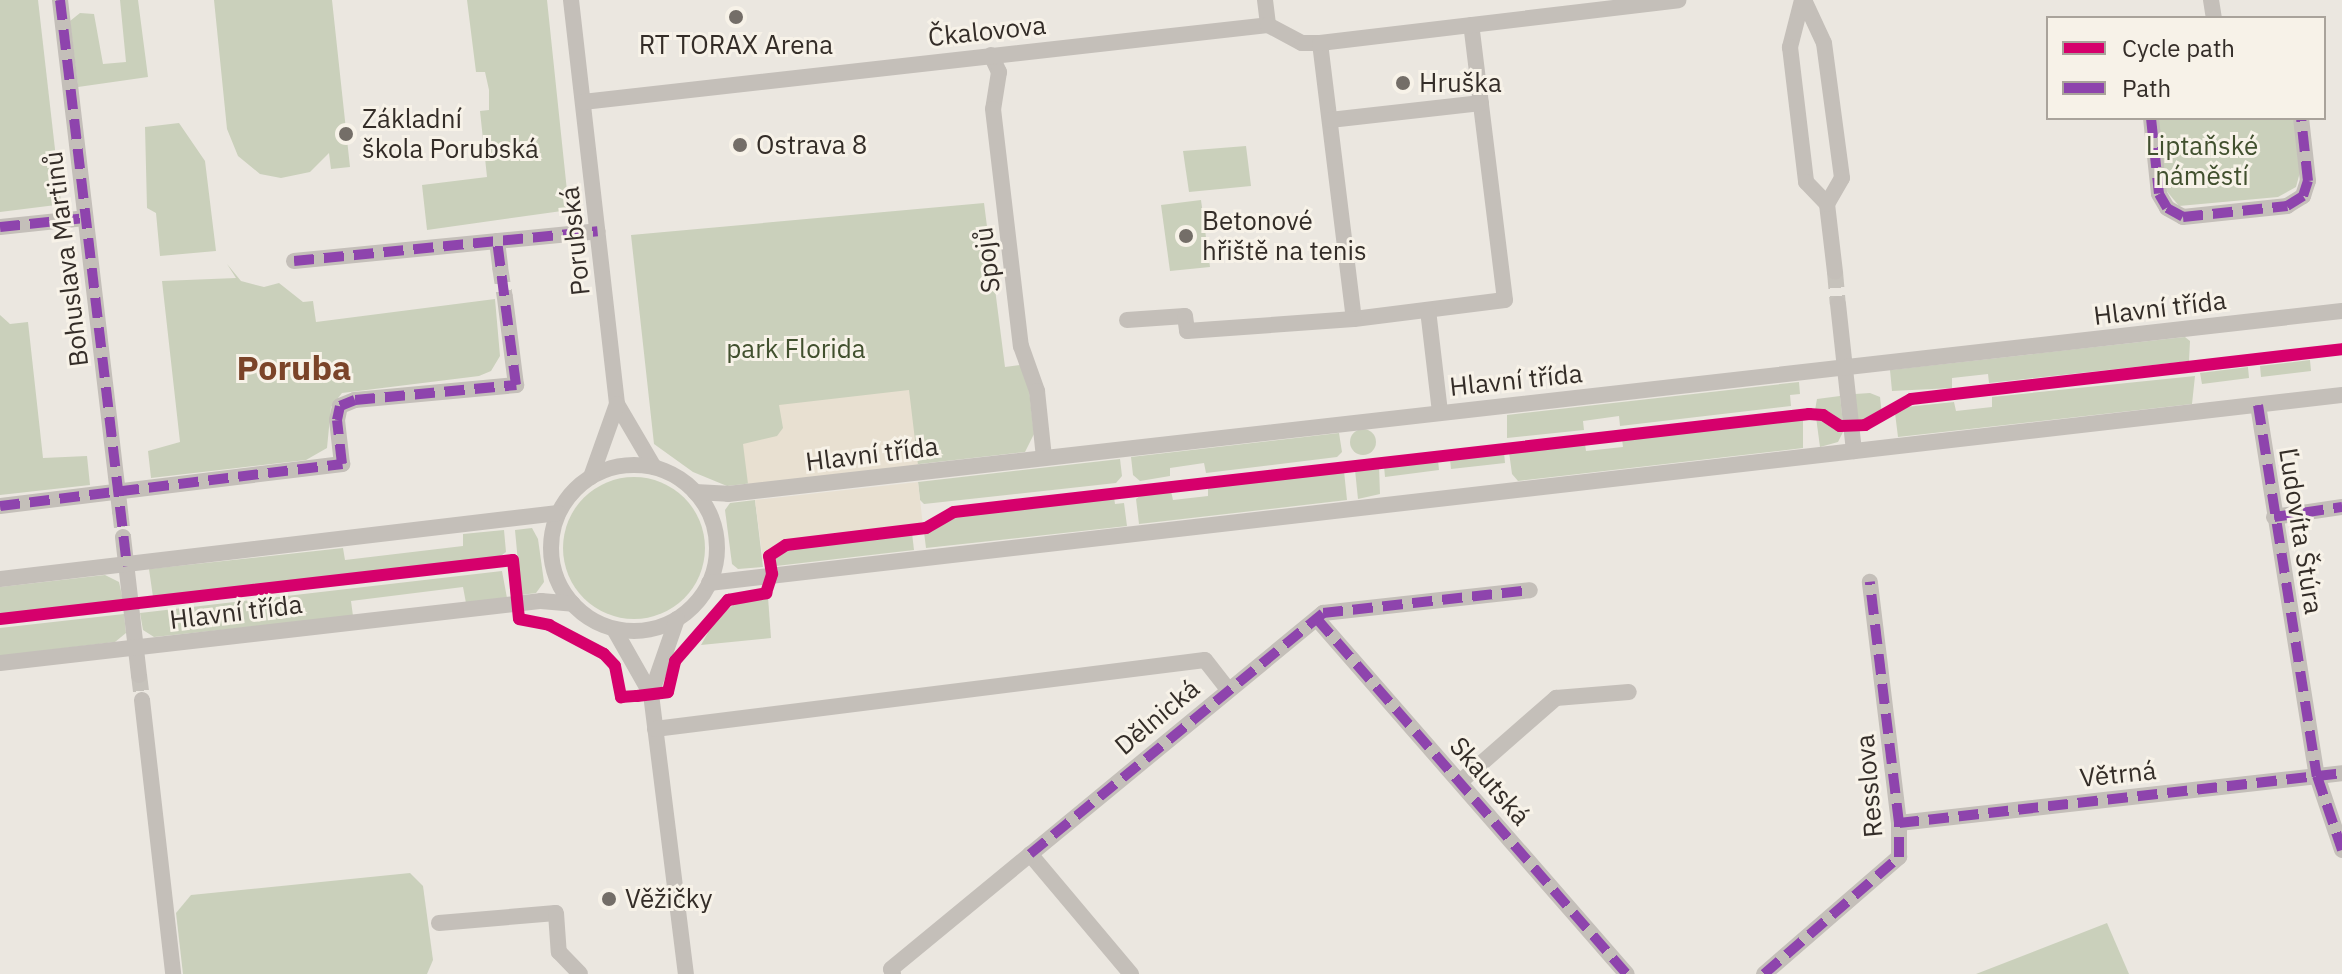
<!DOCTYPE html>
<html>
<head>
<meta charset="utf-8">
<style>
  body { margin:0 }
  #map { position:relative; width:2342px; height:974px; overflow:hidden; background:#ebe7e0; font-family:"IBM Plex Sans",sans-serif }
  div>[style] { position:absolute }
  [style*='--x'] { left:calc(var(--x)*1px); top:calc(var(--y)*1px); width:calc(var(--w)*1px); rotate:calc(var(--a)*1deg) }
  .green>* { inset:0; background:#cad0bb }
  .round { border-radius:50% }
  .plaza>* { inset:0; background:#e8e0d1 }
  .street-tunnel>* { height:16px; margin-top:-8px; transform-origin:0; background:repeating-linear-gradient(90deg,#c6c2bb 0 16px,transparent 0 24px) }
  .street>* { height:16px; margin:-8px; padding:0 8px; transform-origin:8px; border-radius:8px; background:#c4bfb9 }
  .street>.ring { margin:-8px; padding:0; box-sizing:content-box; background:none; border:16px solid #c4bfb9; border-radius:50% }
  .quiet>* { height:10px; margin-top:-5px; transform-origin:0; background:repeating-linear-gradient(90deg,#8e44ad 0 20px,transparent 0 30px) }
  .cycleway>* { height:12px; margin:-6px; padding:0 6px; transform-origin:6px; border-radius:6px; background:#d6006c }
  .dots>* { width:22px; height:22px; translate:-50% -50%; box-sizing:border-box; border:4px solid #f7f2e8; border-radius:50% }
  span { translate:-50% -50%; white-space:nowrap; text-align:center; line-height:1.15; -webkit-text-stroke:6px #f7f2e8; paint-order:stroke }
  .street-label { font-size:26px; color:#342d28 }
  .poi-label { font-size:26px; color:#342d28 }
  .left { translate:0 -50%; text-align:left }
  .park-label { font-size:26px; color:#41502e }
  .district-label { font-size:34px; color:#7b4429; font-weight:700 }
  .legend { position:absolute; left:2046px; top:16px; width:280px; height:104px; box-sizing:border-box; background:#f7f2e8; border:2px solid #a9a39b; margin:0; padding:10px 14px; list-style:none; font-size:24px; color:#342d28 }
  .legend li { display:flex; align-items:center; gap:16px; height:40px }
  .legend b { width:40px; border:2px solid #a9a39b }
</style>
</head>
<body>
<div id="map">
  <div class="green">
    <i style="clip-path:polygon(0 0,38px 0,61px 202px,56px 205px,0 212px)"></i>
    <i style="clip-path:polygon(120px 0,138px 0,148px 77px,78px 87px,70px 21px,80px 13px,94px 14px,103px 64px,126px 62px)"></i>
    <i style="clip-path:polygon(214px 0,332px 0,350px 167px,331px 169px,329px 153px,310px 172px,281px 178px,260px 174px,238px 156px,227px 129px)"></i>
    <i style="clip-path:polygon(467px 0,547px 0,569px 210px,427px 230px,422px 185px,487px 177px,480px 111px,489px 110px,489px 90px,485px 72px,476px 72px)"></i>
    <i style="clip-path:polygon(2153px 118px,2294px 118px,2300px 172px,2296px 187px,2278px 197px,2179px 206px,2160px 183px)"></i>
    <i style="clip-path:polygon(179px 123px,205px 161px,216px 251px,160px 256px,156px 213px,147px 208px,145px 127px)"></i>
    <i style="clip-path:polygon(1246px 146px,1251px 186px,1189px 192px,1183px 151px)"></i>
    <i style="clip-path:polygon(1201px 200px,1210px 267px,1170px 271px,1161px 205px)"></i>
    <i style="clip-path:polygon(984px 203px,1005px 367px,1020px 365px,1027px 371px,1034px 434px,1025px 452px,727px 486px,693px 472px,654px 444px,631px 235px)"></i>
    <i style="clip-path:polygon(227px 264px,241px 281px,264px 287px,279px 283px,303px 302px,313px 301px,316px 322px,495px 299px,500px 356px,491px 371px,479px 376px,342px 393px,331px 407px,327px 448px,306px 460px,151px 478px,148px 451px,180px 442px,162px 281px,236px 278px)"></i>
    <i style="clip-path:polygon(0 315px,10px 324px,28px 322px,43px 458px,87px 456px,90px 485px,0 495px)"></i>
    <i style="clip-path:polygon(2185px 337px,2190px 341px,2189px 361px,1989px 383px,1988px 374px,1952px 378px,1952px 388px,1892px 391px,1890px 370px)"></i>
    <i style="clip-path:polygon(2310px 360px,2311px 371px,2261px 377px,2260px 366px)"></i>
    <i style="clip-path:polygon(2248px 367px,2249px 378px,2202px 384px,2200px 373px)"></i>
    <i style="clip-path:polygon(2195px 376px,2192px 404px,1898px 437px,1895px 413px,1906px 407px,1954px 402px,1956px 411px,1992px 407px,1992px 397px)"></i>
    <i style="clip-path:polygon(1799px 382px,1800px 394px,1790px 395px,1791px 406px,1620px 426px,1619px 416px,1583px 421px,1584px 430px,1507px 438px,1507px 415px)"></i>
    <i style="clip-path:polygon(1870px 393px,1880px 397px,1882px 415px,1858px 422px,1855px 394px)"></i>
    <i style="clip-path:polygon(1840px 396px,1843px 423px,1815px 410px,1817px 399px)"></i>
    <i style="clip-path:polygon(1816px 417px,1844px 430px,1838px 442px,1820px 447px)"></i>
    <i style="clip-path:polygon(1803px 418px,1803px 448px,1518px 481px,1512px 474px,1509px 452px,1585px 444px,1586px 451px,1623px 447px,1622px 439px)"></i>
    <i class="round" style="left:1350px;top:429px;width:26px;height:26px"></i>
    <i style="clip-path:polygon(1339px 433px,1342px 452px,1337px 457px,1206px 473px,1204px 463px,1170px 468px,1170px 476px,1140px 481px,1133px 475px,1131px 457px)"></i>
    <i style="clip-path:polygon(1504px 452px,1505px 463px,1451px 469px,1450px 459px)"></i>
    <i style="clip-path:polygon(1120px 459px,1122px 476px,1116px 483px,924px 504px,920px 500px,918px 482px)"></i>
    <i style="clip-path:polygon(1438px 460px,1439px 470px,1385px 477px,1384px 466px)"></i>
    <i style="clip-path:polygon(1379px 467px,1380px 494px,1358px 499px,1355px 470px)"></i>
    <i style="clip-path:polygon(1344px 471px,1347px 500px,1139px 524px,1136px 499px,1142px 494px,1171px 491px,1173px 500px,1208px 496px,1208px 486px)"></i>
    <i class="round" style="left:563px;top:477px;width:142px;height:142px"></i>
    <i style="clip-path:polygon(1114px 497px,1115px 504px,1124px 503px,1127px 526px,926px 548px,924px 532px,955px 516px)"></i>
    <i style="clip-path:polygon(755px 500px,763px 567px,738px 569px,732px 564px,725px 510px,730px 503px)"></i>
    <i style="clip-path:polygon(532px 528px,538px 539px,544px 582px,536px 593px,521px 595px,515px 530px)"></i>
    <i style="clip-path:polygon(504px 530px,506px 552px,498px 558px,153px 597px,149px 569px,343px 548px,345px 560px,463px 546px,463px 534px)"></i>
    <i style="clip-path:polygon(912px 533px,914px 550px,776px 566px,774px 557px,785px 548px)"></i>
    <i style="clip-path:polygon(502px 571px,507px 598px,466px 603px,463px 587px,351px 601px,353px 616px,154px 637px,143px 630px,140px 613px)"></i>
    <i style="clip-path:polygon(105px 575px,119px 582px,123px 600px,0 614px,0 587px)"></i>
    <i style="clip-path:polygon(768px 597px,771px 638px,701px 645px,715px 620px,738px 601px)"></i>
    <i style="clip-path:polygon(124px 614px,126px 633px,115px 642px,0 656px,0 628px)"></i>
    <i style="clip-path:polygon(410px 873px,423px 886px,433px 960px,427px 974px,183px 974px,176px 913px,191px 895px)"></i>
    <i style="clip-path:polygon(2107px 923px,2129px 974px,1976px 974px)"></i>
  </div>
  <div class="plaza">
    <i style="clip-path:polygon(909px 390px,918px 465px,748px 484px,743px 444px,777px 436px,783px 428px,779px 405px)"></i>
    <i style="clip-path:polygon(918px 482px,923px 526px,786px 541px,763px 561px,755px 500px)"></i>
  </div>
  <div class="street-tunnel">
    <i style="--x:500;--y:267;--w:31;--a:81"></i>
    <i style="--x:1835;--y:272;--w:32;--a:85"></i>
    <i style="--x:120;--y:511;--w:26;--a:83"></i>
    <i style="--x:139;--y:675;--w:25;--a:83"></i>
  </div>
  <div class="street">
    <i style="--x:60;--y:0;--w:515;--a:83.3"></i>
    <i style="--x:571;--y:0;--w:407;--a:83.5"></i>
    <i style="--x:617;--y:404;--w:73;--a:59.6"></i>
    <i style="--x:1265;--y:0;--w:25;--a:83"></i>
    <i style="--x:1802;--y:0;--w:49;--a:104.3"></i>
    <i style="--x:1790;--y:47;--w:136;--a:83.2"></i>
    <i style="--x:1806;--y:182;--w:30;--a:46"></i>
    <i style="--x:1827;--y:204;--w:68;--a:83.3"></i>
    <i style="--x:1804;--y:0;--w:47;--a:65.1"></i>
    <i style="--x:1824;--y:43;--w:136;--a:82.4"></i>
    <i style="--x:1842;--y:178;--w:30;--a:120"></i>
    <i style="--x:2211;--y:0;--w:18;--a:81"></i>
    <i style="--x:1320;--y:43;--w:278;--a:83"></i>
    <i style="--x:1354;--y:319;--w:152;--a:-7.2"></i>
    <i style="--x:1505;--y:300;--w:277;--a:-97"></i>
    <i style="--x:991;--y:55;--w:19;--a:65"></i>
    <i style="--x:999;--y:72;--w:37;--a:99"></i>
    <i style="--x:993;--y:109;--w:239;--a:83.3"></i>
    <i style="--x:1021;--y:346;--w:48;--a:70.4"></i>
    <i style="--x:1037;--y:391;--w:67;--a:84"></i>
    <i style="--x:583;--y:102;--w:689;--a:-6.41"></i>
    <i style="--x:1268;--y:25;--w:38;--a:28"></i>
    <i style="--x:1302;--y:43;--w:18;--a:0"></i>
    <i style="--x:1320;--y:43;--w:361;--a:-6.8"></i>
    <i style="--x:2151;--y:118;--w:76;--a:84"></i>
    <i style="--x:2159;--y:194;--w:16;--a:60"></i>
    <i style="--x:2167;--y:208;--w:18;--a:29"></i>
    <i style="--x:2183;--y:217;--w:105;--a:-6"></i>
    <i style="--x:2287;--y:206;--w:19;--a:-32"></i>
    <i style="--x:2303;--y:196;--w:16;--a:-72"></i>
    <i style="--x:2308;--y:181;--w:63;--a:-96.3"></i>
    <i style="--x:1330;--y:120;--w:152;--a:-6.4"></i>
    <i style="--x:0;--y:227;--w:85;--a:-6"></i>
    <i style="--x:497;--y:241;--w:26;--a:83"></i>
    <i style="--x:294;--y:261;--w:305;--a:-5.6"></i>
    <i style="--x:1838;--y:304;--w:148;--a:83.8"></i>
    <i style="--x:1428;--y:310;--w:103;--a:83.3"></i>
    <i style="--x:1127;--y:320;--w:58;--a:-3.9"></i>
    <i style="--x:1185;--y:316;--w:15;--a:82"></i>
    <i style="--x:1187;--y:331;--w:167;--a:-4.1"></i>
    <i style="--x:2258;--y:405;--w:376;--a:81"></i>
    <i style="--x:2317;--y:776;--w:78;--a:71.3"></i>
    <i class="ring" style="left:551px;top:465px;width:150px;height:150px"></i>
    <i style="--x:591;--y:477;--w:77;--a:-70.4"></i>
    <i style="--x:695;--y:492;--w:33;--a:3"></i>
    <i style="--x:728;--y:494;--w:1624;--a:-6.47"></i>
    <i style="--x:0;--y:506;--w:345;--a:-7"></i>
    <i style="--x:342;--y:464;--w:44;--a:-96.5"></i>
    <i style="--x:337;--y:420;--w:14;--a:-78"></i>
    <i style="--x:340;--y:406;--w:16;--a:-22"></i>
    <i style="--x:355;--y:400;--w:162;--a:-5.3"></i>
    <i style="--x:516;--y:385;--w:88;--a:-97.2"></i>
    <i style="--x:2274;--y:517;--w:69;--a:-8.4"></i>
    <i style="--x:123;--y:537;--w:139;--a:83.4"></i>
    <i style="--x:0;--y:579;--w:562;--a:-6.75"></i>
    <i style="--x:709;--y:583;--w:1644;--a:-6.57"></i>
    <i style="--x:677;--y:619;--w:79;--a:109.1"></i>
    <i style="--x:651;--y:694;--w:282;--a:82.9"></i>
    <i style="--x:1317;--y:619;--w:471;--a:48.9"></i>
    <i style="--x:614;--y:629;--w:75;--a:60.4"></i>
    <i style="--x:0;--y:663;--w:545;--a:-6.54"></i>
    <i style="--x:541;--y:601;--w:32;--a:5"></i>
    <i style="--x:142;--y:700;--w:276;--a:83.5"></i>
    <i style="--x:655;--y:729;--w:554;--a:-7.15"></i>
    <i style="--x:1205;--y:660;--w:37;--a:52"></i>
    <i style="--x:1460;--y:782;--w:128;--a:-41.2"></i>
    <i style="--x:1556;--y:698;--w:73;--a:-4.7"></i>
    <i style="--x:1899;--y:823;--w:446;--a:-6.4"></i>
    <i style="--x:1030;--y:854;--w:157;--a:49.9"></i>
    <i style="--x:439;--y:923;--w:117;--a:-4.9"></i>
    <i style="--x:556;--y:913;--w:39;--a:86"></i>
    <i style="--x:559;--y:952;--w:30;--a:46"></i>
    <i style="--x:893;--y:974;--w:5;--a:-112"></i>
    <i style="--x:891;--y:969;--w:560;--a:-39.49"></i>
    <i style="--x:1323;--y:613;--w:208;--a:-6.3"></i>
    <i style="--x:1764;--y:974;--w:179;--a:-40.9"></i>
    <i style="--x:1899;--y:857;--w:34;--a:-90"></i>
    <i style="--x:1899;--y:823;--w:243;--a:-96.9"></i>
  </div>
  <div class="quiet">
    <i style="--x:60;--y:0;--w:570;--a:83.25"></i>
    <i style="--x:2151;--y:118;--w:76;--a:84"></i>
    <i style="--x:2159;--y:194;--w:16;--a:60"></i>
    <i style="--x:2167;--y:208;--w:18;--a:29"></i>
    <i style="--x:2183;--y:217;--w:105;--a:-6"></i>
    <i style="--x:2287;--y:206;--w:19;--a:-32"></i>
    <i style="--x:2303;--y:196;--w:16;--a:-72"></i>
    <i style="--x:2308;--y:181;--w:63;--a:-96.3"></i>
    <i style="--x:0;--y:227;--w:85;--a:-6"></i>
    <i style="--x:294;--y:261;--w:305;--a:-5.6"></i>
    <i style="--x:2258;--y:405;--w:376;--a:81"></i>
    <i style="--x:2317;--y:776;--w:78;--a:71.3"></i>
    <i style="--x:0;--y:506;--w:345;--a:-7"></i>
    <i style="--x:342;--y:464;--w:44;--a:-96.5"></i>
    <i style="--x:337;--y:420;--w:14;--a:-78"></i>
    <i style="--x:340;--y:406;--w:16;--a:-22"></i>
    <i style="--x:355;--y:400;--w:162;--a:-5.3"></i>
    <i style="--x:516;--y:385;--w:145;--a:-97.5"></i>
    <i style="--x:2274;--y:517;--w:69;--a:-8.4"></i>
    <i style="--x:1317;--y:619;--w:471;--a:48.9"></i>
    <i style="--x:1899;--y:823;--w:446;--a:-6.4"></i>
    <i style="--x:1030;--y:854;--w:379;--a:-39.4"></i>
    <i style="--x:1323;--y:613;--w:208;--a:-6.3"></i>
    <i style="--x:1764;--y:974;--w:179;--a:-40.9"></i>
    <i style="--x:1899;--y:857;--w:34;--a:-90"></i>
    <i style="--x:1899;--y:823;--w:243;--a:-96.9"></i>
  </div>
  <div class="cycleway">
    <i style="--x:0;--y:619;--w:516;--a:-6.56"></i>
    <i style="--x:513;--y:560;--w:59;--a:84.2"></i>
    <i style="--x:519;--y:619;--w:31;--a:11"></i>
    <i style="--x:549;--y:625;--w:62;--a:27.8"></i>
    <i style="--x:604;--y:654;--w:16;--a:47"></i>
    <i style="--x:615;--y:666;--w:32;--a:79"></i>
    <i style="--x:621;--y:697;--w:16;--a:-4"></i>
    <i style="--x:637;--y:696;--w:31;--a:-7"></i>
    <i style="--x:668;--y:692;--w:32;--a:-77"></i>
    <i style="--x:675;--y:661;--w:81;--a:-49"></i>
    <i style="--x:728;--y:600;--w:39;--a:-10"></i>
    <i style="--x:766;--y:593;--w:20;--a:-72"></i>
    <i style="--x:772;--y:574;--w:18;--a:-99"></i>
    <i style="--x:769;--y:556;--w:20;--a:-33"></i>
    <i style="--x:786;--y:545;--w:141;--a:-6.9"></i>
    <i style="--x:926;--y:528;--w:32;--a:-30"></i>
    <i style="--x:954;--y:512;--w:861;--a:-6.54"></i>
    <i style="--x:1809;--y:414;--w:14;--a:4"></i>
    <i style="--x:1823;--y:415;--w:20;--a:33"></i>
    <i style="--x:1840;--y:426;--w:25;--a:-2"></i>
    <i style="--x:1865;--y:425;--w:53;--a:-29.5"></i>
    <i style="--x:1911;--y:399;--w:434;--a:-6.6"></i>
  </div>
  <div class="dots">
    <i style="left:736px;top:17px;background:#746e68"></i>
    <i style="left:1403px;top:83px;background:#746e68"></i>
    <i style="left:346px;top:134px;background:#746e68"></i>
    <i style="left:740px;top:145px;background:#746e68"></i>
    <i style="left:1186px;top:236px;background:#746e68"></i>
    <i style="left:609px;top:899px;background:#746e68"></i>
  </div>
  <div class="street-label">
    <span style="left:987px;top:31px;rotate:-6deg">Čkalovova</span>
    <span style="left:575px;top:241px;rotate:-96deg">Porubská</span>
    <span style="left:66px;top:259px;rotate:-97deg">Bohuslava Martinů</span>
    <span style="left:987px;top:260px;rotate:-97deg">Spojů</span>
    <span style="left:2160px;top:308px;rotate:-7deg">Hlavní třída</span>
    <span style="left:1516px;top:380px;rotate:-6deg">Hlavní třída</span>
    <span style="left:872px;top:454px;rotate:-7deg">Hlavní třída</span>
    <span style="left:2301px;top:531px;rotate:81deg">Ľudovíta Štúra</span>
    <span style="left:236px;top:612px;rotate:-7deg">Hlavní třída</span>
    <span style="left:1157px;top:717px;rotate:-40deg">Dělnická</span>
    <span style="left:2118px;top:774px;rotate:-6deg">Větrná</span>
    <span style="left:1490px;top:781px;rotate:49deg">Skautská</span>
    <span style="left:1869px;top:786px;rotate:-95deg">Resslova</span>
  </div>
  <div class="poi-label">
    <span style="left:736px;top:45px">RT TORAX Arena</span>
    <span class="left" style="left:1419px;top:83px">Hruška</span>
    <span class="left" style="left:362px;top:134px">Základní<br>škola Porubská</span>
    <span class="left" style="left:756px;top:145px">Ostrava 8</span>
    <span class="left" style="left:1202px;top:236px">Betonové<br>hřiště na tenis</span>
    <span class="left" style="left:625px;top:899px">Věžičky</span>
  </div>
  <div class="park-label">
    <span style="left:2202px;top:161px">Liptaňské<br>náměstí</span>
    <span style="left:796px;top:349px">park Florida</span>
  </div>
  <div class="district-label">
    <span style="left:294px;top:368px">Poruba</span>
  </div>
  <ul class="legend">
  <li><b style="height:10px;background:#d6006c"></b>Cycle path</li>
  <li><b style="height:10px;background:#8e44ad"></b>Path</li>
  </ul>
</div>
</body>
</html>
